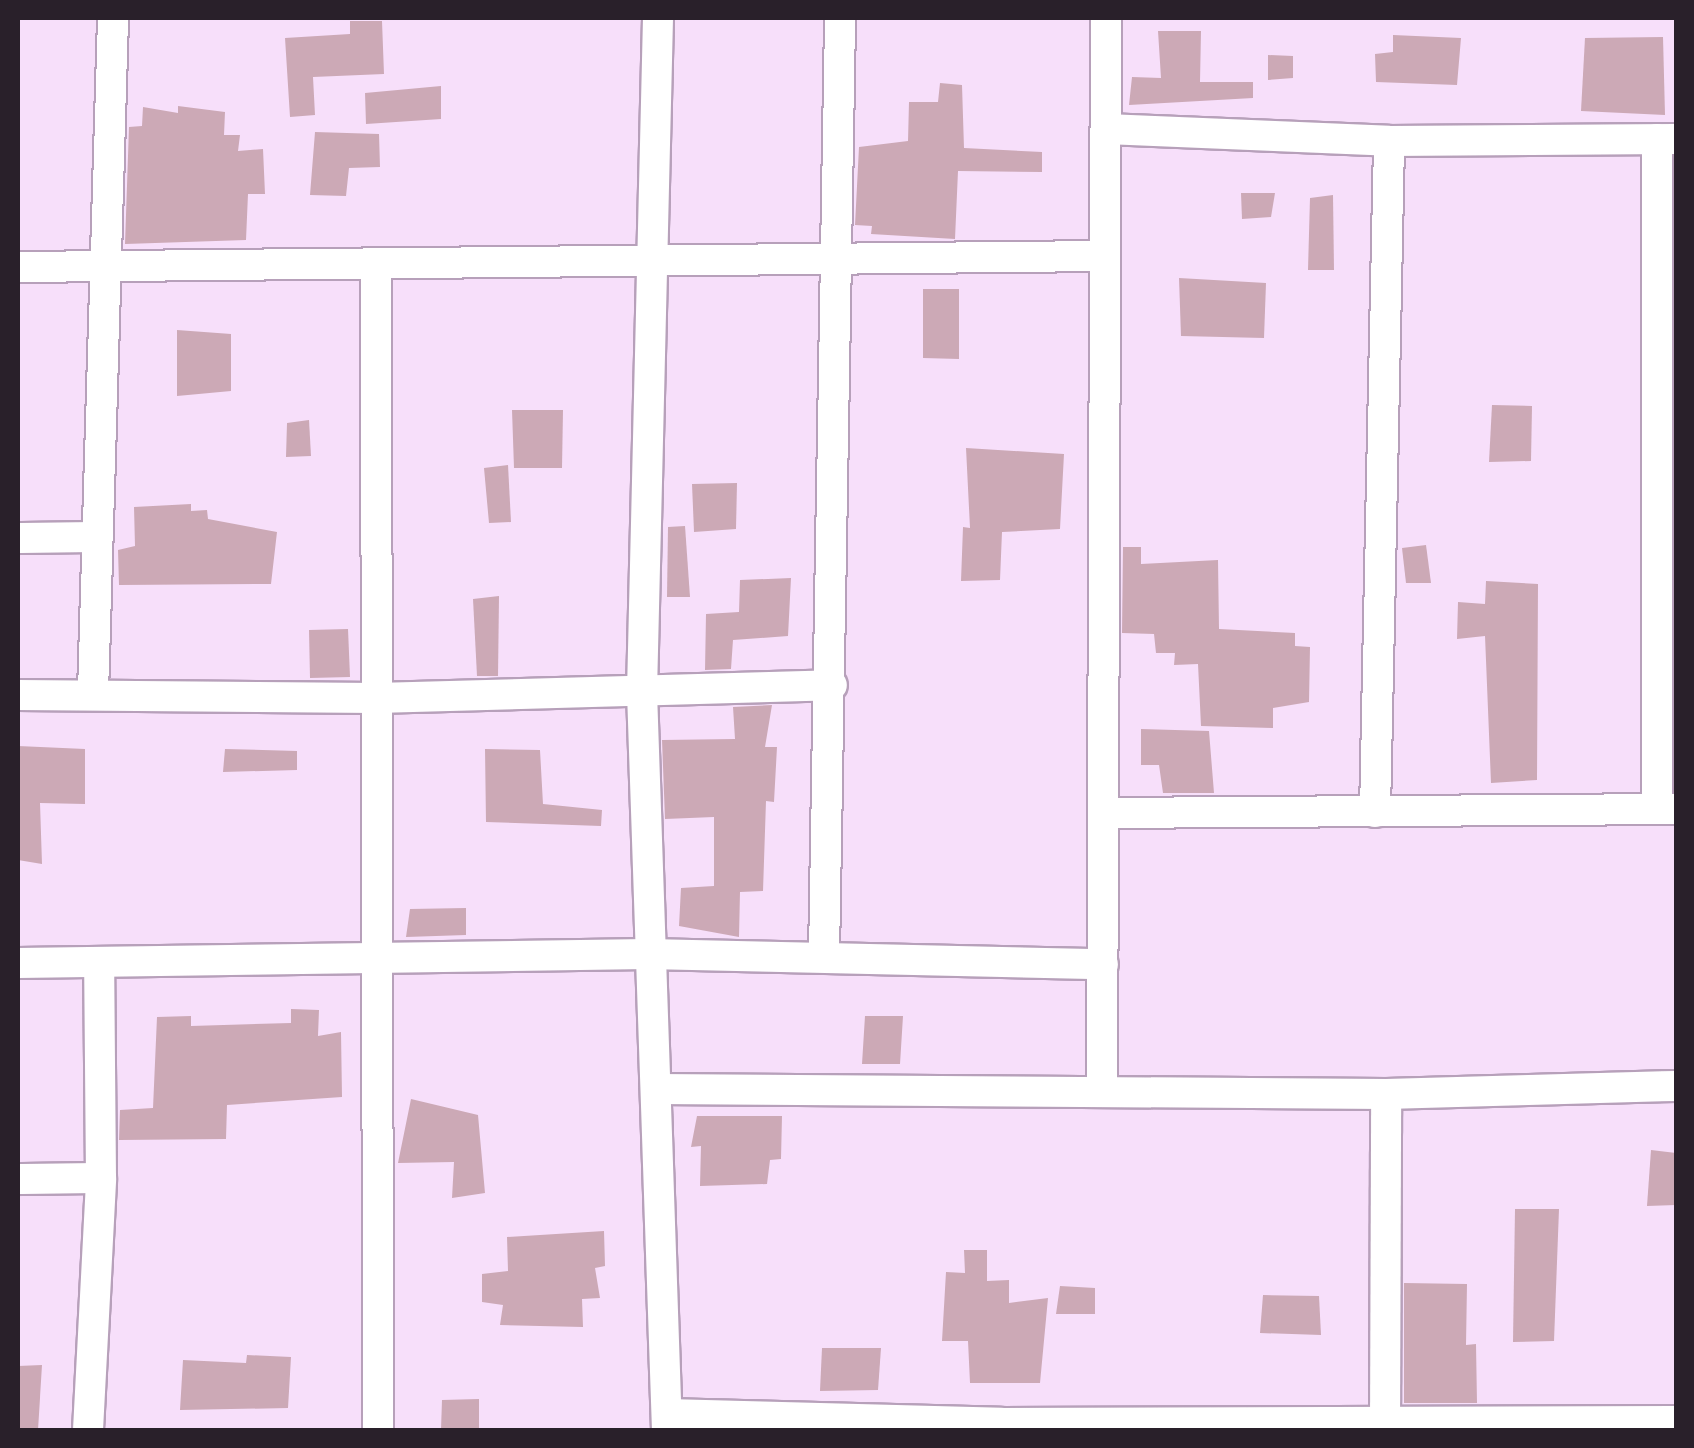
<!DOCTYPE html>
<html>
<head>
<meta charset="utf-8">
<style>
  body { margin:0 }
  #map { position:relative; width:1694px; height:1448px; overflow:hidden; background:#f7dffa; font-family:Poppins,sans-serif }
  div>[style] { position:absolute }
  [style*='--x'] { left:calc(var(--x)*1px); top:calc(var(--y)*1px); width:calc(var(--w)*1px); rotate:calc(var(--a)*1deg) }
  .building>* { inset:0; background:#cca9b6 }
  .roads { filter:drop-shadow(2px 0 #b7a0ba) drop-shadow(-2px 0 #b7a0ba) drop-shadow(0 2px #b7a0ba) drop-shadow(0 -2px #b7a0ba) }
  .street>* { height:30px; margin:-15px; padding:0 15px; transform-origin:15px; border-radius:15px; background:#fff }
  span { translate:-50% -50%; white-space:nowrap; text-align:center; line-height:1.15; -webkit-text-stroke:10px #fbf1fc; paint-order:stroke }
  .frame { position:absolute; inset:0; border:20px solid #29202a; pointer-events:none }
</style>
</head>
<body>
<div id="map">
  <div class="building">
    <i style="clip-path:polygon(350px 21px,382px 21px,384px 74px,313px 77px,315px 115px,290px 117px,285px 38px,350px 34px)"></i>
    <i style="clip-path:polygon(1158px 31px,1201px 31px,1200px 82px,1253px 82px,1253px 98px,1129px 105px,1132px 77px,1161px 78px)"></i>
    <i style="clip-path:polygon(1393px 35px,1461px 38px,1457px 85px,1376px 82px,1375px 54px,1393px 52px)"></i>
    <i style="clip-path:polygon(1663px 37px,1665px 115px,1581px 111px,1585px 38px)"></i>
    <i style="clip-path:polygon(1268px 55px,1293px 56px,1293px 78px,1268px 80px)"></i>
    <i style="clip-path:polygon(940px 83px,962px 85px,964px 148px,1042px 152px,1042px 172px,958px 171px,955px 239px,871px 234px,872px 226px,855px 225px,859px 147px,908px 141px,909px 102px,938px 102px)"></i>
    <i style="clip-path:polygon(441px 86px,441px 119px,366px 124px,365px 93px)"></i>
    <i style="clip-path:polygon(178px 106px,225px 112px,224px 135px,240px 135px,238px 151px,263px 149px,265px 194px,248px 194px,246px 240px,125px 244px,129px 127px,142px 126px,143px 107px,178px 113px)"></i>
    <i style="clip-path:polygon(315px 132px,379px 134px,380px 167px,349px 168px,346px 196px,310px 195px)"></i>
    <i style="clip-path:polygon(1241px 193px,1275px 193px,1271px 217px,1242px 219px)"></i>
    <i style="clip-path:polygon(1333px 195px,1334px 270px,1308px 270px,1310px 198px)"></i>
    <i style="clip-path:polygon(1179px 278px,1266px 283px,1264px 338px,1181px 336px)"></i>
    <i style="clip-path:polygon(923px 289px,959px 289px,959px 359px,923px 358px)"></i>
    <i style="clip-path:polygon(177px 330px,231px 334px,231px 391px,177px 396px)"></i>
    <i style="clip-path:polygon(1492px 405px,1532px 406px,1531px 461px,1489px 462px)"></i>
    <i style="clip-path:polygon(512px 410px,563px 410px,562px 468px,514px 468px)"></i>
    <i style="clip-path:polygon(309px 420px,311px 456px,286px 457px,287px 423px)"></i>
    <i style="clip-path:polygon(966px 448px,1064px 454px,1060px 529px,1002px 532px,1000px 580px,961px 581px,963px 527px,970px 528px)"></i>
    <i style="clip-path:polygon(508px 465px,511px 522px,489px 523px,484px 468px)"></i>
    <i style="clip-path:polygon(737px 483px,736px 529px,694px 532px,692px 484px)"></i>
    <i style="clip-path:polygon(191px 504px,191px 511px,207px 510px,208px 519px,277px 532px,271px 584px,119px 585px,118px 550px,135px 546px,134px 507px)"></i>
    <i style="clip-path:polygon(685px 526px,690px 597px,667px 597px,668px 527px)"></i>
    <i style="clip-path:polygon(1426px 545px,1431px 583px,1406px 583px,1402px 548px)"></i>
    <i style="clip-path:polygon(1123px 547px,1141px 547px,1141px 564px,1218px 560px,1219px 629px,1295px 633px,1295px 646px,1310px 647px,1309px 702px,1273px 708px,1273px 728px,1201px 726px,1198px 664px,1174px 665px,1175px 653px,1156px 653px,1154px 634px,1122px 633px)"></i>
    <i style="clip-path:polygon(791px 578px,788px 636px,733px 640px,731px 669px,705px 670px,706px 614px,739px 612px,740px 580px)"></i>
    <i style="clip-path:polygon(1486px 581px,1538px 584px,1537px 780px,1491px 783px,1485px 636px,1457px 639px,1458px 602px,1485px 604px)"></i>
    <i style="clip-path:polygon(499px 596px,498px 676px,477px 676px,473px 599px)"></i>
    <i style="clip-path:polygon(348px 629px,350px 677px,310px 678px,309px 630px)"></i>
    <i style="clip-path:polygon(772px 705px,765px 747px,777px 747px,774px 802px,766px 801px,763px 891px,740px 892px,739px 937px,679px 926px,681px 888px,714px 886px,714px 817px,665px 819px,662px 740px,735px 739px,733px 707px)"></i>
    <i style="clip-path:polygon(1141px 729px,1209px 731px,1214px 793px,1163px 793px,1159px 765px,1141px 765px)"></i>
    <i style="clip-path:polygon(18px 746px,85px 749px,85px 804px,40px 803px,42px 864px,18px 860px)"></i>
    <i style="clip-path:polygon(225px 749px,297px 751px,297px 770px,223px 772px)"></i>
    <i style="clip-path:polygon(485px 749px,540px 750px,543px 804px,602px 810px,601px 826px,486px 822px)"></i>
    <i style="clip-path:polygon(466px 908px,466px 935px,406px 937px,410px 909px)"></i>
    <i style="clip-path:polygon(291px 1009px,319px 1010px,318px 1036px,341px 1032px,342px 1097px,227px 1105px,226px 1139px,119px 1140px,120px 1110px,153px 1108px,157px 1017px,191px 1016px,191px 1026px,291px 1023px)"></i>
    <i style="clip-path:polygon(865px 1016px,903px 1016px,900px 1064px,862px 1064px)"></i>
    <i style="clip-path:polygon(411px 1099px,478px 1115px,485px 1193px,452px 1198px,454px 1162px,398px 1163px)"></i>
    <i style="clip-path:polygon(697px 1116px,782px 1116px,781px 1159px,770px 1160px,767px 1184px,700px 1186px,701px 1146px,691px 1147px)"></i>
    <i style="clip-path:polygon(1651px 1150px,1676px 1153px,1676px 1205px,1647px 1206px)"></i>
    <i style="clip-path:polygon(1515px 1209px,1559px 1209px,1554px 1341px,1513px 1342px)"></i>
    <i style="clip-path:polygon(604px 1231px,605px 1266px,595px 1268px,600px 1298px,582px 1299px,583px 1327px,500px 1325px,503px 1305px,482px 1302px,482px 1274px,508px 1271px,507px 1237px)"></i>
    <i style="clip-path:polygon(964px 1250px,987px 1250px,987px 1281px,1009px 1280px,1009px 1303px,1048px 1298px,1040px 1383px,970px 1383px,968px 1341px,942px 1341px,946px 1272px,965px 1273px)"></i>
    <i style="clip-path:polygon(1404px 1283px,1467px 1284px,1466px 1345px,1476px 1344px,1477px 1403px,1404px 1403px)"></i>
    <i style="clip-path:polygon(1060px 1286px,1095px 1288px,1095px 1314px,1056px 1314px)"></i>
    <i style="clip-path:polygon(1263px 1295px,1319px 1296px,1321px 1335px,1260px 1333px)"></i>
    <i style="clip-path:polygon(822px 1348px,881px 1348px,878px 1390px,820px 1391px)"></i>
    <i style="clip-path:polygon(247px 1355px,291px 1357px,288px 1408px,180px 1410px,183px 1360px,246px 1363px)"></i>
    <i style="clip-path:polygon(42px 1365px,38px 1430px,18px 1430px,18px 1366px)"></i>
    <i style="clip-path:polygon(479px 1399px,479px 1430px,441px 1430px,442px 1400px)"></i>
  </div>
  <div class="roads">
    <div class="street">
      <i style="--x:658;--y:18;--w:674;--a:91.36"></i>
      <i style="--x:642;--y:692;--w:738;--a:88.06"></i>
      <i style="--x:1106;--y:129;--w:283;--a:2.4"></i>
      <i style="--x:1389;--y:141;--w:285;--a:-0.4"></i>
      <i style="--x:1657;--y:139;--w:670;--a:90"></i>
      <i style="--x:376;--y:264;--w:1166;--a:89.9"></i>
      <i style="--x:18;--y:267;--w:1085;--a:-0.58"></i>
      <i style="--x:18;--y:538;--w:79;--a:-0.7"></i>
      <i style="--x:93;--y:693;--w:675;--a:-88.3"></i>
      <i style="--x:18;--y:695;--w:358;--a:0.5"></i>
      <i style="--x:376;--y:698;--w:456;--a:-1.6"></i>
      <i style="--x:1375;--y:812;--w:671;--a:-88.8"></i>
      <i style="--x:1104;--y:813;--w:572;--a:-0.4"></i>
      <i style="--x:824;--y:956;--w:938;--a:-89.02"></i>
      <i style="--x:18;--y:963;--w:630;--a:-0.82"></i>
      <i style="--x:648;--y:954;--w:455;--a:1.3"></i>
      <i style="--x:656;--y:1089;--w:730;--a:0.39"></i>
      <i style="--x:1386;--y:1094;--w:290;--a:-1.6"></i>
      <i style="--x:1102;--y:1090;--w:1072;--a:-89.79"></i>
      <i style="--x:18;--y:1179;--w:83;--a:-0.7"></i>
      <i style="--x:667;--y:1414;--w:334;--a:1.5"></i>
      <i style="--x:1001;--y:1423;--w:675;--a:-0.17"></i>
      <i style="--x:88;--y:1430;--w:252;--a:-87"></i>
      <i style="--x:101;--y:1178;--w:214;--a:-90.5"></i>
      <i style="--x:1385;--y:1430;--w:336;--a:-89.8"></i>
    </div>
  </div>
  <div class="frame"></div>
</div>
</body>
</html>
